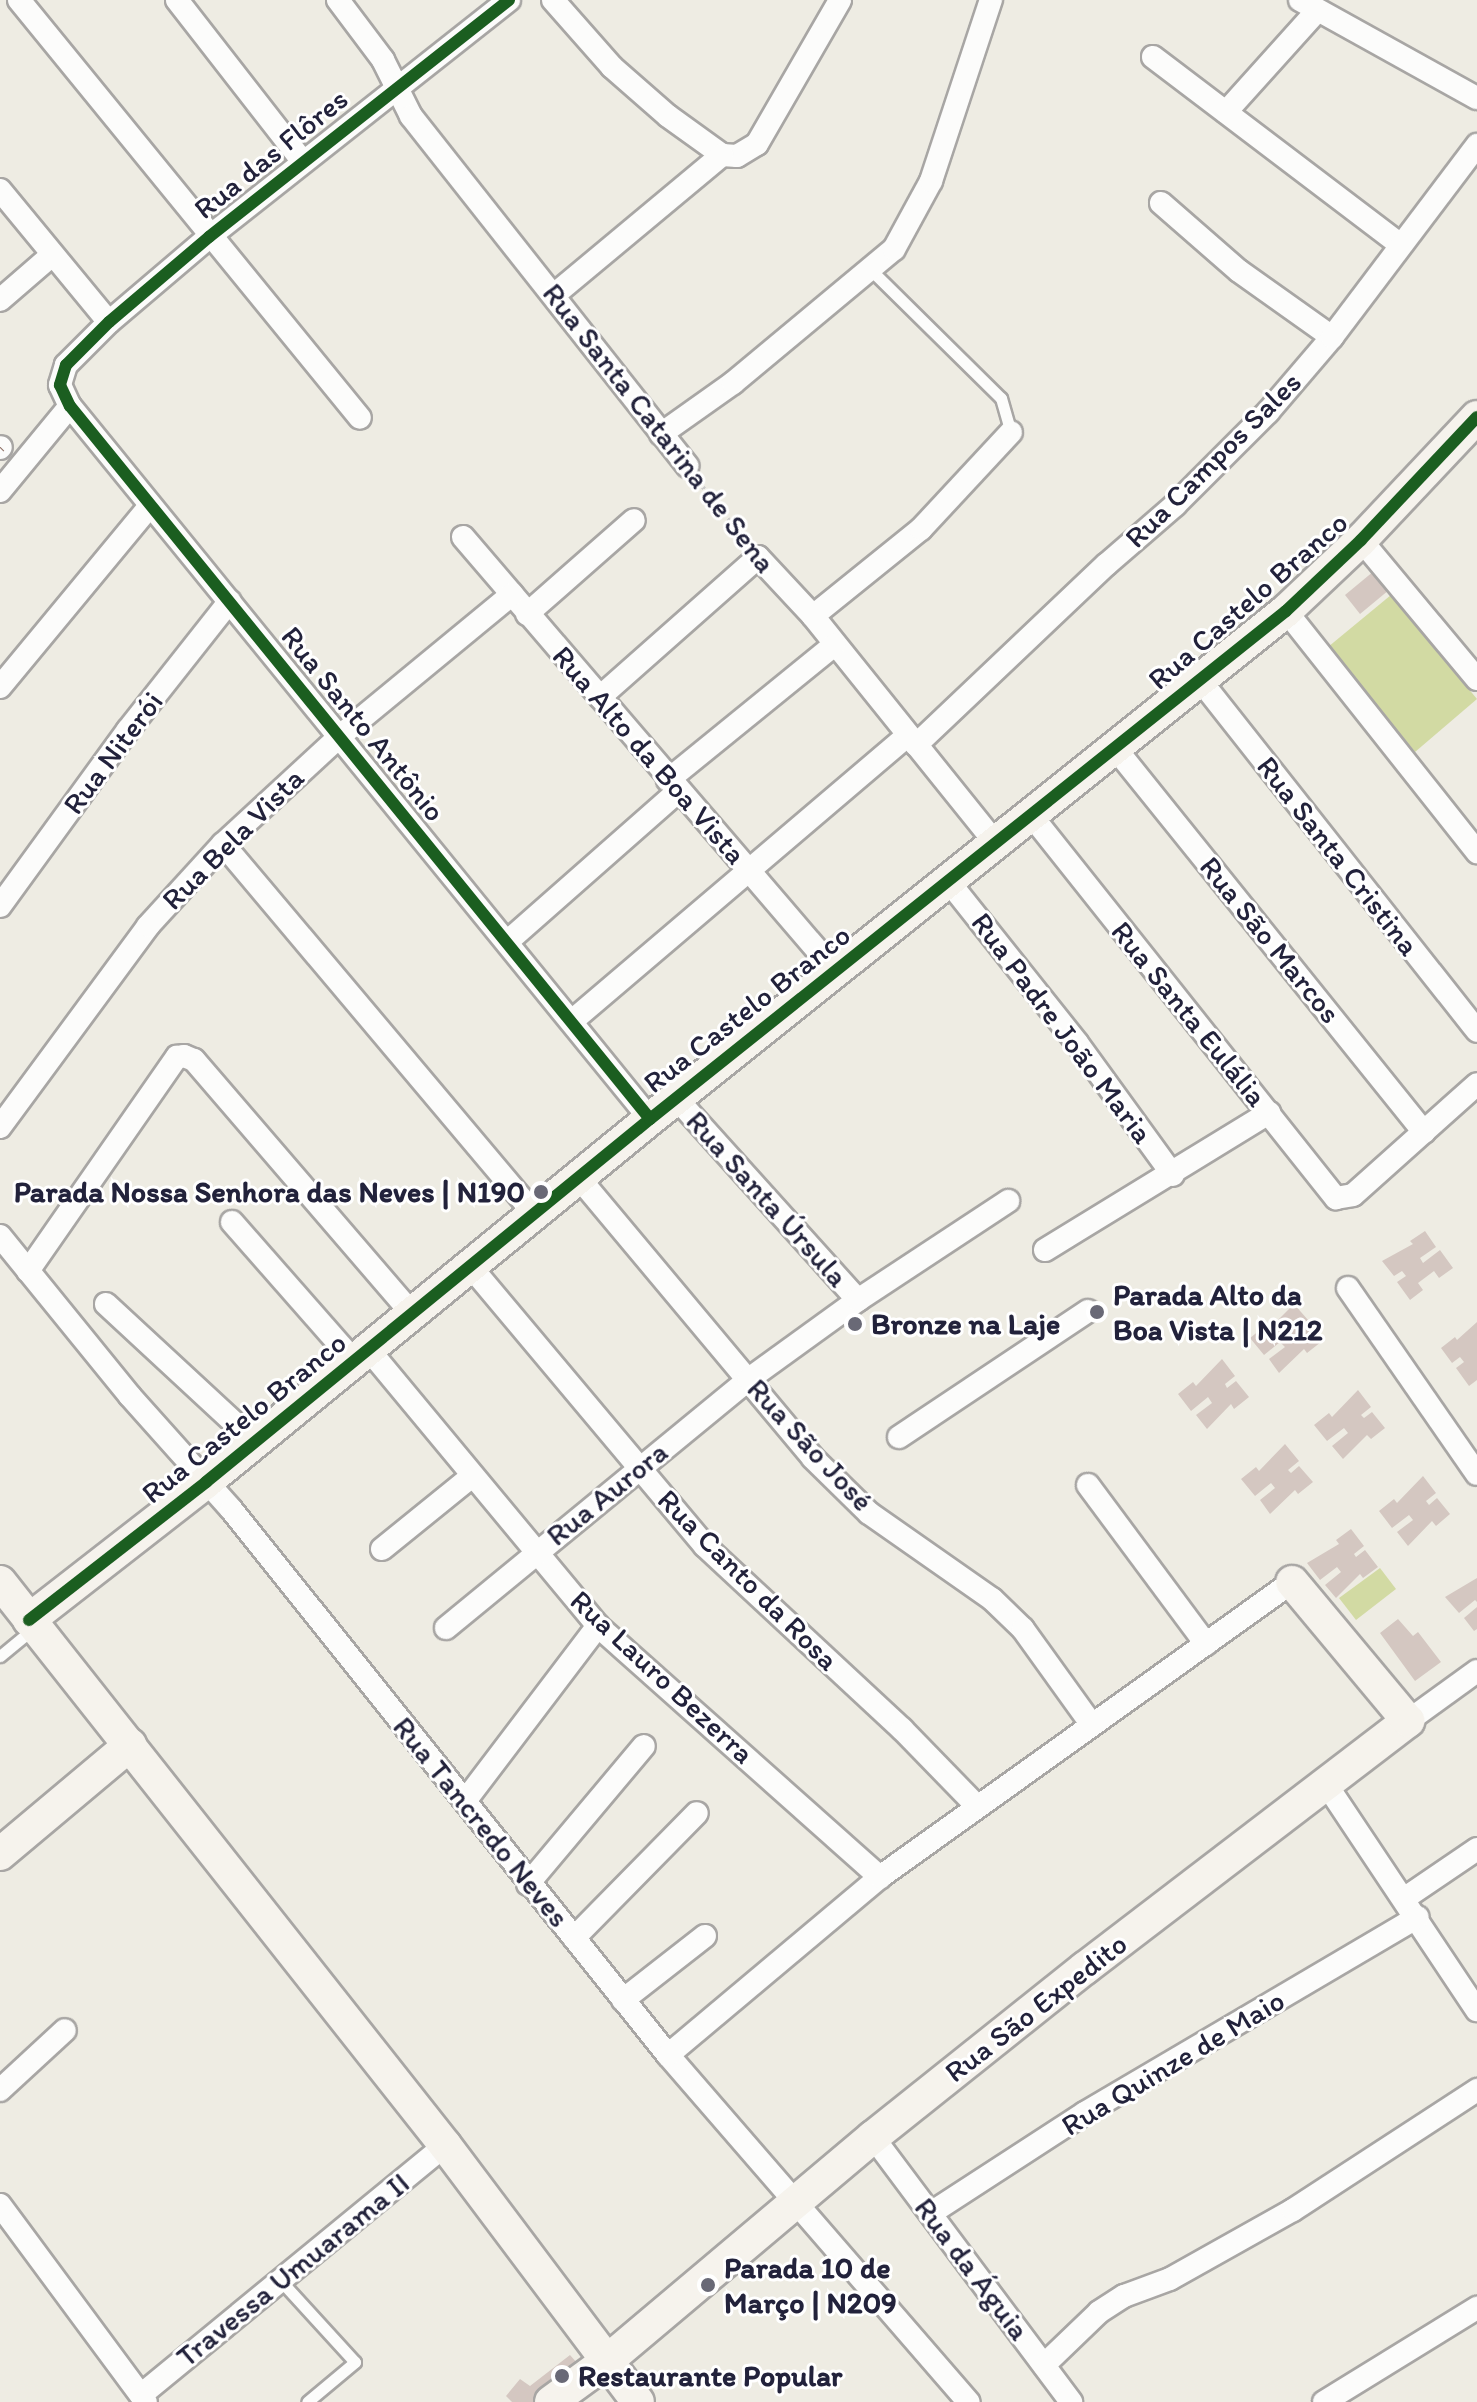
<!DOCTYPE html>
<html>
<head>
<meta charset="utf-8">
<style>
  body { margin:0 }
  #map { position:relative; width:1477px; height:2402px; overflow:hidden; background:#eeece3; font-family:Itim,sans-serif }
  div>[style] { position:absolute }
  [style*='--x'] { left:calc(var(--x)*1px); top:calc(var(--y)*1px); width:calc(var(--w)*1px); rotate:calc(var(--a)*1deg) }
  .green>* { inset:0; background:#d2daa3 }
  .building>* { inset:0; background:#d4c7c1 }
  .path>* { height:4px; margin-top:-2px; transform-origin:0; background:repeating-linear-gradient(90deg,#cbcaca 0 2px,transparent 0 8px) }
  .roads { filter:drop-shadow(2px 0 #a8a6a4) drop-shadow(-2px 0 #a8a6a4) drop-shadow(0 2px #a8a6a4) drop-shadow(0 -2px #a8a6a4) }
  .lane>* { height:11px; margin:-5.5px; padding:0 5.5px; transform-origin:5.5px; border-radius:5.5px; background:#fcfcfb }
  .street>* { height:22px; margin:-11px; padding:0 11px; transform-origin:11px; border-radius:11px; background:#fcfcfb }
  .secondary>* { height:32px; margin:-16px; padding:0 16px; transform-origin:16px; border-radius:16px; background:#f6f3ed }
  .quiet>* { height:10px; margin-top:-5px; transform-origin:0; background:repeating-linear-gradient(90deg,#8d6e63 0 20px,transparent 0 30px) }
  .cycleway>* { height:12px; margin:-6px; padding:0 6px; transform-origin:6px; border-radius:6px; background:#1b5e20 }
  .dots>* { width:22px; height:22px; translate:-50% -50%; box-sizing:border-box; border:4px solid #fff; border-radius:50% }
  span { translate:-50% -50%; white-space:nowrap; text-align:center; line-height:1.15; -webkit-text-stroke:6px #fff; paint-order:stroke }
  .street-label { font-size:30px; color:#22223b }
  .poi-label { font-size:30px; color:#22223b; font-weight:700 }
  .right { translate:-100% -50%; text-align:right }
  .left { translate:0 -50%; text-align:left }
</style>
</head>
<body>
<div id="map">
  <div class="green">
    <i style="clip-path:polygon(1391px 595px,1477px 699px,1415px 752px,1328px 647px)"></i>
    <i style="clip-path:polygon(1380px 1568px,1396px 1589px,1356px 1620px,1339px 1598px)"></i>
  </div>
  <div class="building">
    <i style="clip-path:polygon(1374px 571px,1389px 590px,1360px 614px,1345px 595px)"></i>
    <i style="clip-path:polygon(1425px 1231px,1436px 1247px,1420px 1258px,1423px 1263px,1440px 1250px,1453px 1268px,1439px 1278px,1434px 1271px,1418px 1283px,1423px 1290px,1410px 1300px,1397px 1282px,1406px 1276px,1402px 1271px,1394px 1276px,1382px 1261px,1413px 1244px,1410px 1241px)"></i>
    <i style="clip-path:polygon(1294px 1304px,1308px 1320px,1298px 1329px,1300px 1332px,1309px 1325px,1321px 1342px,1307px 1353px,1304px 1349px,1279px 1373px,1269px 1359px,1285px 1347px,1280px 1342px,1264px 1355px,1250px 1338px,1265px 1326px,1268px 1330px)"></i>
    <i style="clip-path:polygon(1477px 1322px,1477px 1380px,1469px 1386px,1456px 1368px,1464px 1362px,1460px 1357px,1452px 1363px,1441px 1348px,1455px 1337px,1457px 1340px)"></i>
    <i style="clip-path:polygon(1222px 1359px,1235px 1376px,1225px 1384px,1227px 1388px,1236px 1381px,1249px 1397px,1234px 1409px,1231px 1404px,1207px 1429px,1196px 1415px,1212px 1403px,1208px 1397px,1191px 1411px,1178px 1394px,1193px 1382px,1196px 1386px)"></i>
    <i style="clip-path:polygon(1358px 1390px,1371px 1407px,1361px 1415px,1364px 1418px,1372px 1412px,1385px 1428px,1371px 1439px,1367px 1435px,1343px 1459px,1332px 1446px,1348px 1433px,1344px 1428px,1327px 1441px,1314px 1425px,1329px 1413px,1332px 1417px)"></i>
    <i style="clip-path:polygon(1285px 1444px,1299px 1461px,1288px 1470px,1291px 1473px,1299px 1466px,1313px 1482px,1298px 1494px,1295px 1490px,1270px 1514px,1260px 1500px,1275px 1488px,1271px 1483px,1255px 1496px,1241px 1479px,1256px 1467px,1259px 1471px)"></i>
    <i style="clip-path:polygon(1423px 1476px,1436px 1493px,1426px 1501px,1429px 1505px,1437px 1498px,1450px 1514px,1436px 1526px,1432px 1521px,1408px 1546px,1397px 1532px,1413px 1520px,1409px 1515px,1392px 1528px,1379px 1511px,1394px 1499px,1397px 1503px)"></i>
    <i style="clip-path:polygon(1351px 1529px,1364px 1546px,1354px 1554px,1356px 1557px,1365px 1550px,1378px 1567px,1363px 1578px,1360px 1574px,1336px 1598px,1325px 1585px,1341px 1572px,1337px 1567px,1320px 1580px,1307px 1563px,1339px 1544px,1336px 1540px)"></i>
    <i style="clip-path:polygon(1477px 1578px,1477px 1602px,1475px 1600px,1459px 1613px,1445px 1597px)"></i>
    <i style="clip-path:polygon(1477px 1607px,1477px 1629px,1474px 1631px,1464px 1618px)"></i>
    <i style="clip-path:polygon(1398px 1619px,1413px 1636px,1418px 1632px,1441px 1662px,1415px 1681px,1380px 1633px)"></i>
    <i style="clip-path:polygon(570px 2355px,585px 2372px,547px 2402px,512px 2402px,506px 2396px,520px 2379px,530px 2386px)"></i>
  </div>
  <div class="path">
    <i style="--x:698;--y:481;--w:79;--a:51.7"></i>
  </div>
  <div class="roads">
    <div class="lane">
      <i style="--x:872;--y:271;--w:181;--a:44.6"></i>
      <i style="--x:1001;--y:398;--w:35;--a:74"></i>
      <i style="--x:0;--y:1656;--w:44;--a:-39.5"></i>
      <i style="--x:280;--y:2280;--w:111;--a:47.6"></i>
      <i style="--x:355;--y:2362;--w:62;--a:140.2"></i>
    </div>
    <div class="street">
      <i style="--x:19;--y:0;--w:539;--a:50.79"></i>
      <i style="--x:177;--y:0;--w:205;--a:52.1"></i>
      <i style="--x:338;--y:0;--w:75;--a:53.1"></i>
      <i style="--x:383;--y:60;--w:63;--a:63.4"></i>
      <i style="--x:411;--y:116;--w:446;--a:51.7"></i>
      <i style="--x:509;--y:0;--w:382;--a:141.7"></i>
      <i style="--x:209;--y:237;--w:131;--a:139.6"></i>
      <i style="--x:109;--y:322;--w:61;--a:135"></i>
      <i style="--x:66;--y:365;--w:21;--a:107"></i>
      <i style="--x:60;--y:385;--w:23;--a:65"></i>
      <i style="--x:70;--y:406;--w:919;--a:50.87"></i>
      <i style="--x:553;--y:0;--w:89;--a:48.6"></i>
      <i style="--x:612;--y:67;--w:74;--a:41.2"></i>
      <i style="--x:668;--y:116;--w:67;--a:35.8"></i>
      <i style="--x:722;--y:155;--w:15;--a:4"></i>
      <i style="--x:737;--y:156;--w:23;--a:-31"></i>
      <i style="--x:757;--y:144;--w:166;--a:-60"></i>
      <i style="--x:1300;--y:0;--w:202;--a:29"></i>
      <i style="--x:1153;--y:57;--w:311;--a:37.2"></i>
      <i style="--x:1226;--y:112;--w:136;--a:-48"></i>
      <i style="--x:0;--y:190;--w:171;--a:50.5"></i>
      <i style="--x:1161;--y:203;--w:103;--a:41.1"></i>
      <i style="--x:1239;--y:271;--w:114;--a:35.4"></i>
      <i style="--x:554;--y:295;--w:219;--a:-39.8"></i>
      <i style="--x:0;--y:300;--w:69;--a:-40.9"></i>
      <i style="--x:661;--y:434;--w:88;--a:-35.3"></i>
      <i style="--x:733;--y:383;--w:209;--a:-39.8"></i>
      <i style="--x:894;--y:249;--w:77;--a:-61.4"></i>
      <i style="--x:931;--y:181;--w:191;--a:-71.7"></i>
      <i style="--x:0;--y:448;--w:1;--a:-45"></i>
      <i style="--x:0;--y:491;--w:110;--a:-50.5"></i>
      <i style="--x:463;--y:537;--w:573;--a:49.39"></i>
      <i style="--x:1361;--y:540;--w:181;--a:50.2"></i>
      <i style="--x:1286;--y:611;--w:308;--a:51.6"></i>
      <i style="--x:527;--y:614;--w:142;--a:-41.3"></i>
      <i style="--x:813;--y:616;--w:139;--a:-38.9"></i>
      <i style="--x:921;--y:529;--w:132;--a:-47.1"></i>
      <i style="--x:1200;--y:680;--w:447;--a:51.7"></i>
      <i style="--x:0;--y:687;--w:235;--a:-50.4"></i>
      <i style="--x:600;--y:697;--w:211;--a:-41.5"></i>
      <i style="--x:758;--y:557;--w:81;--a:47"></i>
      <i style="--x:813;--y:616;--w:292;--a:51.2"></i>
      <i style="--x:916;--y:745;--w:263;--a:-43.5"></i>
      <i style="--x:1107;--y:564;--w:90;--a:-40.9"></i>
      <i style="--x:1175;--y:505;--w:132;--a:-45"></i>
      <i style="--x:1268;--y:412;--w:99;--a:-49.5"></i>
      <i style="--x:1332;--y:337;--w:241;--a:-52.9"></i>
      <i style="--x:1115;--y:748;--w:493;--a:51.2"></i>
      <i style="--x:668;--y:780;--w:214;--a:-39.1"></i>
      <i style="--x:1031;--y:815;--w:490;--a:51.5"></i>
      <i style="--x:1336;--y:1198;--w:17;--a:-10"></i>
      <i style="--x:1353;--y:1195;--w:166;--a:-41.8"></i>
      <i style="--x:223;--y:844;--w:484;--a:49.9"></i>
      <i style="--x:949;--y:882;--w:206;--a:51.5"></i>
      <i style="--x:1077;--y:1043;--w:163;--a:54"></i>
      <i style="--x:0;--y:906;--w:218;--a:-54"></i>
      <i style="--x:128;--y:730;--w:164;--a:-51.7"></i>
      <i style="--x:507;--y:942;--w:227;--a:-41.4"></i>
      <i style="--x:572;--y:1021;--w:440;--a:-40.4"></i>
      <i style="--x:676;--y:1098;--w:272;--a:48"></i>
      <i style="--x:0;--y:1127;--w:250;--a:-53.6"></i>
      <i style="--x:148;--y:926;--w:111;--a:-47.6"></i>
      <i style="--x:223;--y:844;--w:159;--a:-42.7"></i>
      <i style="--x:340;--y:736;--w:223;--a:-39.5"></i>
      <i style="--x:579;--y:1178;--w:365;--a:50.1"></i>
      <i style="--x:813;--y:1458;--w:78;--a:44.5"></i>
      <i style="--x:869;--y:1513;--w:150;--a:35"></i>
      <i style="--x:992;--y:1599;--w:43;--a:44.1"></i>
      <i style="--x:1023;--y:1629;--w:118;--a:54.3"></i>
      <i style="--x:232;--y:1222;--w:186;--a:48.7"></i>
      <i style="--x:0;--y:1236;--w:206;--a:50.9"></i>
      <i style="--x:130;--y:1396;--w:152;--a:48.2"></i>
      <i style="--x:231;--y:1509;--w:699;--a:51.33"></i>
      <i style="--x:668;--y:2055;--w:459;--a:49.1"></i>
      <i style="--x:1045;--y:1250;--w:263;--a:-31.5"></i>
      <i style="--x:471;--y:1267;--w:364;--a:50"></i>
      <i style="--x:705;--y:1546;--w:269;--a:42.9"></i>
      <i style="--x:902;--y:1729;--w:107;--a:45.8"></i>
      <i style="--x:28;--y:1271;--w:261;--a:-55.2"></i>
      <i style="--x:177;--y:1057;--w:7;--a:-8"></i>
      <i style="--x:184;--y:1056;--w:11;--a:22"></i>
      <i style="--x:194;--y:1060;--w:336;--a:49.3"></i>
      <i style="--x:1348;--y:1288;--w:226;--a:55.3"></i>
      <i style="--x:106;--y:1304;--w:203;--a:42.8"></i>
      <i style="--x:369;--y:1350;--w:359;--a:50.3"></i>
      <i style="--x:598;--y:1626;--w:378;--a:41.7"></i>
      <i style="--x:899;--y:1437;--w:227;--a:-33.7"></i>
      <i style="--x:1088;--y:1485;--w:198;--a:53.4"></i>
      <i style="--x:382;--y:1549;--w:114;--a:-39"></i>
      <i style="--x:446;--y:1628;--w:392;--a:-39.4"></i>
      <i style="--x:749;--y:1379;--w:135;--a:-35.9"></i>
      <i style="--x:858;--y:1300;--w:180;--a:-33.4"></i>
      <i style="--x:1408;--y:1721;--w:85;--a:-35.9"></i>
      <i style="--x:1326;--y:1784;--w:272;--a:56.3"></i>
      <i style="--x:465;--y:1801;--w:220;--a:-52.8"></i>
      <i style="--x:528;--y:1884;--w:180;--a:-50"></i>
      <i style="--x:1405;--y:1898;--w:87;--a:-34.2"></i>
      <i style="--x:574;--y:1938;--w:175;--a:-45.5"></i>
      <i style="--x:623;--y:2000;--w:104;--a:-38"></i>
      <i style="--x:668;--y:2055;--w:277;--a:-40"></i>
      <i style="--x:880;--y:1877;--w:507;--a:-35.6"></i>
      <i style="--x:0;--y:2090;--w:88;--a:-42.7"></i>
      <i style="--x:873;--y:2137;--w:331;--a:53.2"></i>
      <i style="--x:0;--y:2205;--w:245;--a:53.5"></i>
      <i style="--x:931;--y:2213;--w:184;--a:-33"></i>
      <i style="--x:1085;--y:2113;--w:386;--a:-30.5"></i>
      <i style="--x:1044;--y:2365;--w:76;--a:-43.9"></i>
      <i style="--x:1099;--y:2312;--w:30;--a:-33"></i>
      <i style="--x:1124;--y:2296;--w:49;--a:-20.3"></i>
      <i style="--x:1170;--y:2279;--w:141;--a:-29.3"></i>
      <i style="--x:1293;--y:2210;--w:220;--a:-33.1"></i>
      <i style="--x:141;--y:2395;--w:394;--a:-39.4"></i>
      <i style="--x:1324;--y:2402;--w:180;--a:-31.6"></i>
    </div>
    <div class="secondary">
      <i style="--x:0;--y:1582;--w:718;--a:51.68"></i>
      <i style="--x:445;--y:2145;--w:321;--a:53.1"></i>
      <i style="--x:29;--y:1620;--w:224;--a:-37.9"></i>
      <i style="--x:206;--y:1482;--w:574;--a:-39.27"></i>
      <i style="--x:650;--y:1119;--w:814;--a:-38.62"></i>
      <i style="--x:1286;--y:611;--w:103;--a:-43.4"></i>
      <i style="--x:1361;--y:540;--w:169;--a:-46.7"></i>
      <i style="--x:0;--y:1854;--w:170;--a:-40"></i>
      <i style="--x:551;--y:2402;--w:69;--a:-36.2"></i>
      <i style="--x:607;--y:2361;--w:348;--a:-40.1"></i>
      <i style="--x:873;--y:2137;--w:271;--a:-38.6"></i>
      <i style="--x:1085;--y:1968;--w:407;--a:-37.4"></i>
      <i style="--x:1408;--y:1721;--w:181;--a:-129.8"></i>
    </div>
  </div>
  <div class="quiet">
    <i style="--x:0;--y:448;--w:1;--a:-45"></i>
  </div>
  <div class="cycleway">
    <i style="--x:509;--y:0;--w:382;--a:141.7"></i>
    <i style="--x:209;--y:237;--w:131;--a:139.6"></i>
    <i style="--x:109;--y:322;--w:61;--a:135"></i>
    <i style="--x:66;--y:365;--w:21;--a:107"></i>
    <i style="--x:60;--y:385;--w:23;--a:65"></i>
    <i style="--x:70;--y:406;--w:919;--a:50.87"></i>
    <i style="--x:29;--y:1620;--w:224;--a:-37.9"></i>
    <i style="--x:206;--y:1482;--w:574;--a:-39.27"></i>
    <i style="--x:650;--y:1119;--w:814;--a:-38.62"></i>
    <i style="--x:1286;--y:611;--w:103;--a:-43.4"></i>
    <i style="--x:1361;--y:540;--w:169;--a:-46.7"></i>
  </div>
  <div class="dots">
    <i style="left:541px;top:1192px;background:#696976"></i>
    <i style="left:1097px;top:1312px;background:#696976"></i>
    <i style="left:855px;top:1324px;background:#696976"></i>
    <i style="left:708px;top:2285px;background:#696976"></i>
    <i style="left:562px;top:2376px;background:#696976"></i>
  </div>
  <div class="street-label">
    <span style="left:271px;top:154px;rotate:-39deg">Rua das Flôres</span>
    <span style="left:659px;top:428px;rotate:52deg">Rua Santa Catarina de Sena</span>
    <span style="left:1213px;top:460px;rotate:-45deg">Rua Campos Sales</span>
    <span style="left:1248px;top:601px;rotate:-41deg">Rua Castelo Branco</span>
    <span style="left:363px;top:724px;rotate:51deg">Rua Santo Antônio</span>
    <span style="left:113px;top:753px;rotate:-53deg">Rua Niterói</span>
    <span style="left:649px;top:755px;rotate:49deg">Rua Alto da Boa Vista</span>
    <span style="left:233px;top:839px;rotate:-45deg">Rua Bela Vista</span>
    <span style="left:1338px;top:856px;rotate:52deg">Rua Santa Cristina</span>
    <span style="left:1270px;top:940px;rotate:51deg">Rua São Marcos</span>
    <span style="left:747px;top:1009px;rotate:-38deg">Rua Castelo Branco</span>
    <span style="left:1189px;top:1014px;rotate:51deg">Rua Santa Eulália</span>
    <span style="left:1062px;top:1028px;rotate:53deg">Rua Padre João Maria</span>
    <span style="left:767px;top:1199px;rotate:48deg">Rua Santa Úrsula</span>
    <span style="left:244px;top:1418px;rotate:-39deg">Rua Castelo Branco</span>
    <span style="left:810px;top:1445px;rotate:47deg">Rua São José</span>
    <span style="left:607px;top:1494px;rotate:-39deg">Rua Aurora</span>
    <span style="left:748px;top:1580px;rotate:45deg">Rua Canto da Rosa</span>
    <span style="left:662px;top:1677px;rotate:43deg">Rua Lauro Bezerra</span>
    <span style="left:481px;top:1822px;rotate:51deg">Rua Tancredo Neves</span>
    <span style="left:1036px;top:2008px;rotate:-38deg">Rua São Expedito</span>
    <span style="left:1173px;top:2063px;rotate:-31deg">Rua Quinze de Maio</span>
    <span style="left:972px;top:2269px;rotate:53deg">Rua da Águia</span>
    <span style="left:293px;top:2270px;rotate:-39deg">Travessa Umuarama II</span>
  </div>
  <div class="poi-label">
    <span class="right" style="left:525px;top:1192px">Parada Nossa Senhora das Neves | N190</span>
    <span class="left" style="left:1113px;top:1312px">Parada Alto da<br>Boa Vista | N212</span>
    <span class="left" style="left:871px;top:1324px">Bronze na Laje</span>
    <span class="left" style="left:724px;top:2285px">Parada 10 de<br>Março | N209</span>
    <span class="left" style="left:578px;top:2376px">Restaurante Popular</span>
  </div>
</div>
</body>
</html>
